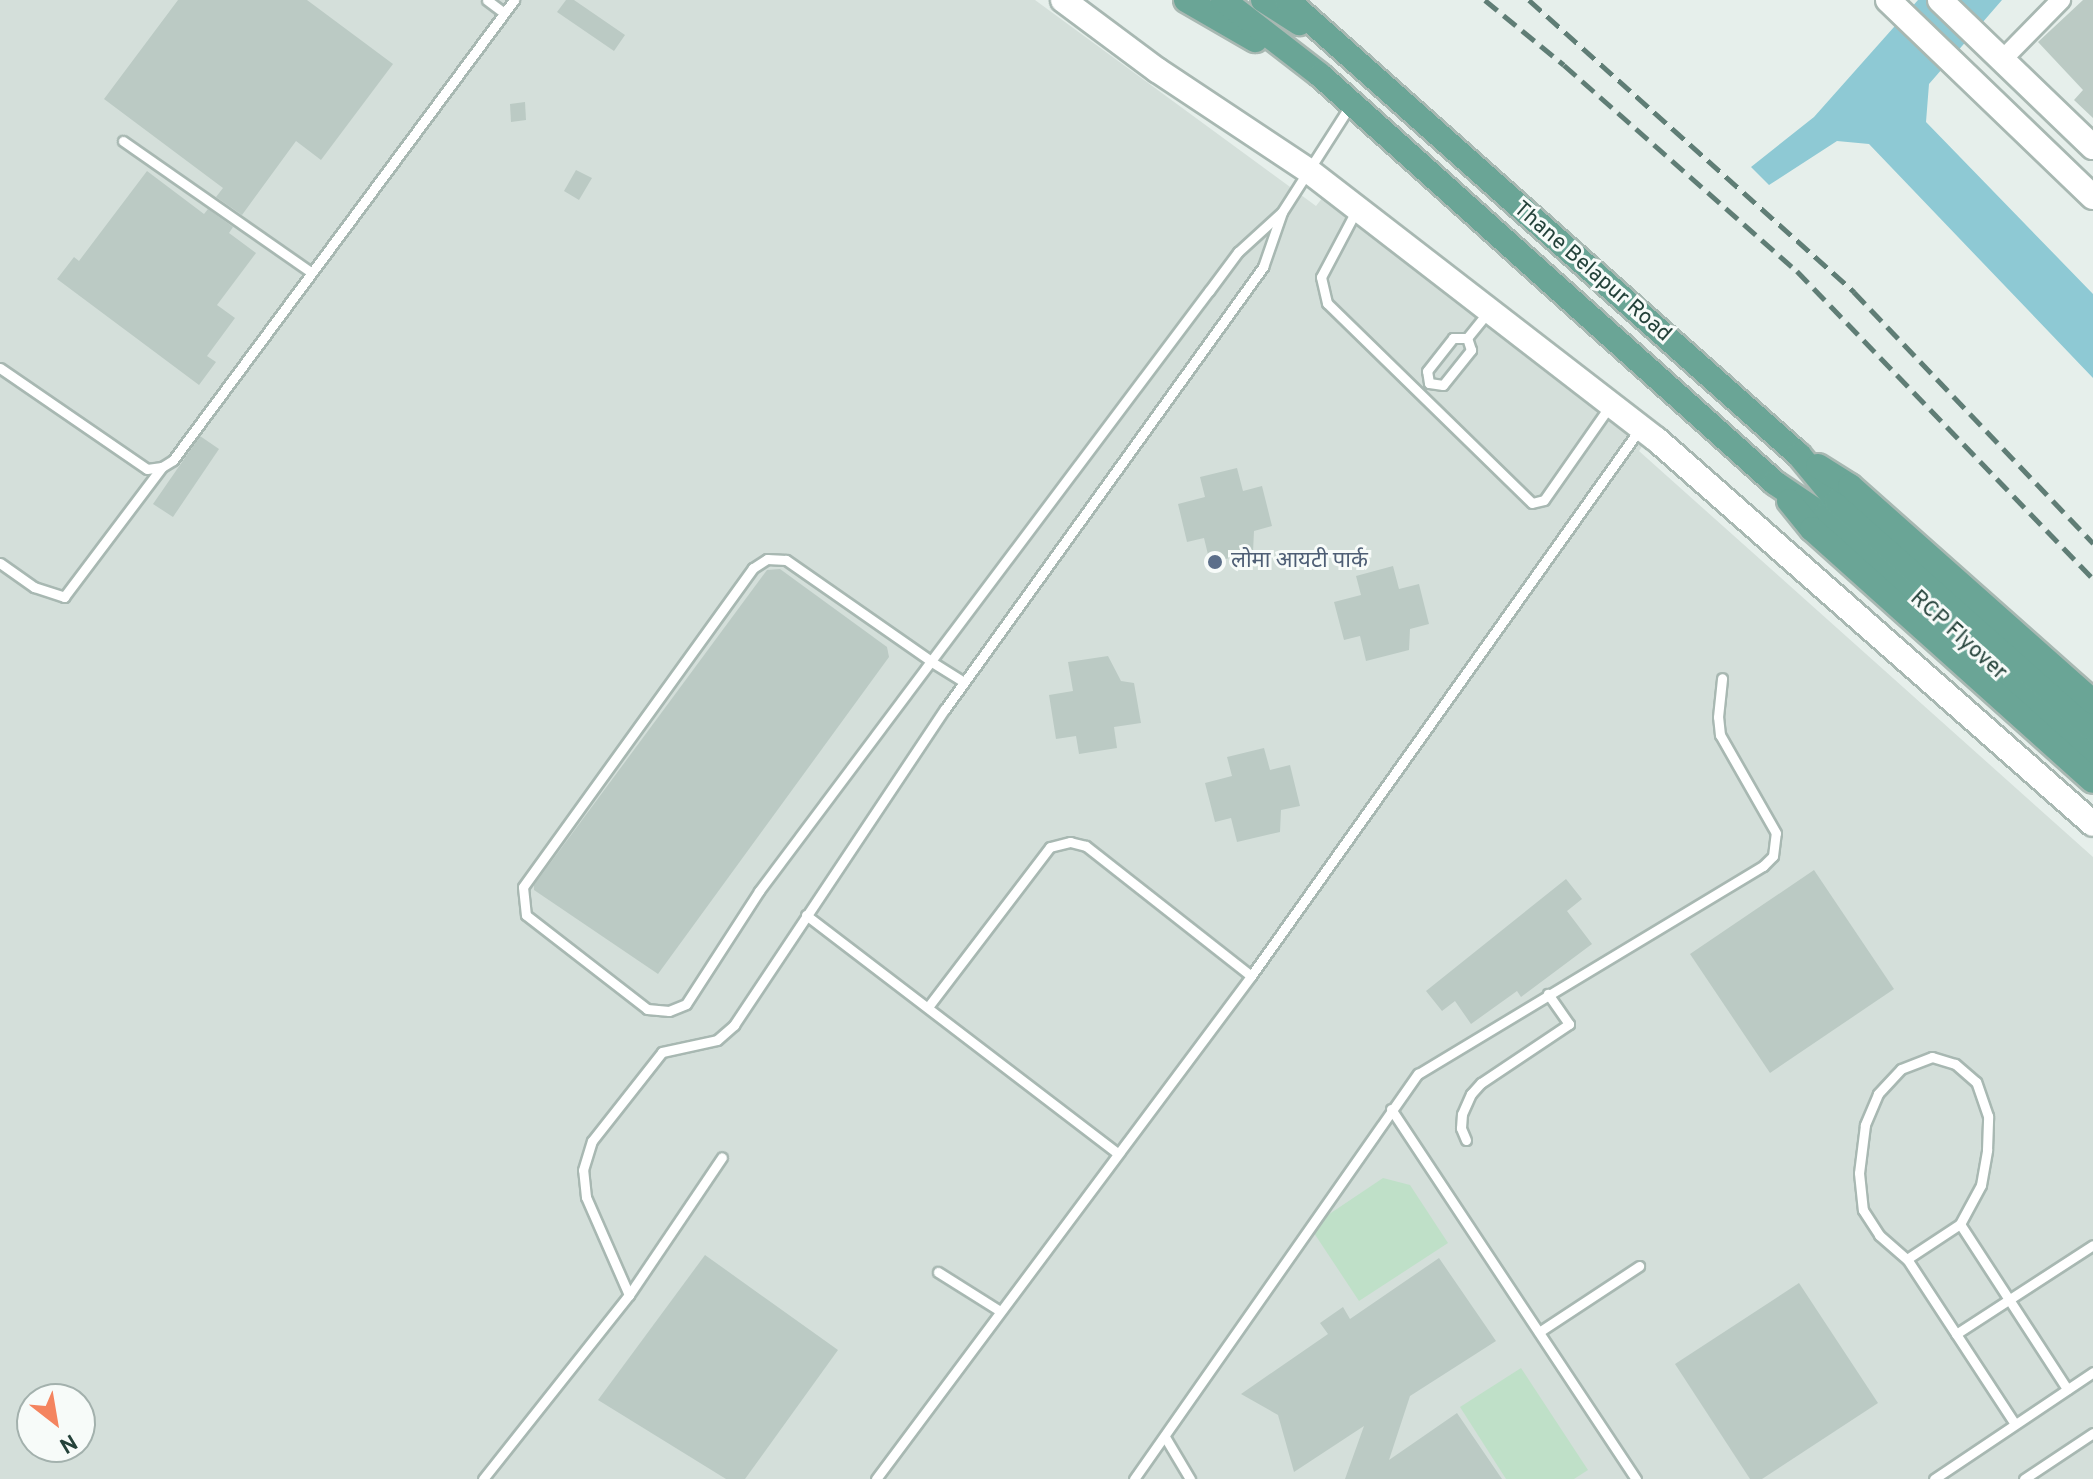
<!DOCTYPE html>
<html>
<head>
<meta charset="utf-8">
<style>
  body { margin:0 }
  #map { position:relative; width:2093px; height:1479px; overflow:hidden; background:#e6efeb; font-family:Overpass,"Noto Sans Devanagari",sans-serif }
  div>[style] { position:absolute }
  [style*='--x'] { left:calc(var(--x)*1px); top:calc(var(--y)*1px); width:calc(var(--w)*1px); rotate:calc(var(--a)*1deg) }
  .built>* { inset:0; background:#d4dfda }
  .green>* { inset:0; background:#bfe0c8 }
  .water>* { inset:0; background:#8ec9d4 }
  .building>* { inset:0; background:#bbcac4 }
  .roads { filter:drop-shadow(2px 0 #a8b8b2) drop-shadow(-2px 0 #a8b8b2) drop-shadow(0 2px #a8b8b2) drop-shadow(0 -2px #a8b8b2) }
  .lane>* { height:9px; margin:-4.5px; padding:0 4.5px; transform-origin:4.5px; border-radius:4.5px; background:#fff }
  .street>* { height:18px; margin:-9px; padding:0 9px; transform-origin:9px; border-radius:9px; background:#fff }
  .secondary>* { height:24px; margin:-12px; padding:0 12px; transform-origin:12px; border-radius:12px; background:#fff }
  .primary>* { height:24px; margin:-12px; padding:0 12px; transform-origin:12px; border-radius:12px; background:#6aa596 }
  .rail>* { height:5px; margin-top:-2.5px; transform-origin:0; background:repeating-linear-gradient(90deg,#5f7d75 0 16px,transparent 0 24px) }
  .dots>* { width:22px; height:22px; translate:-50% -50%; box-sizing:border-box; border:4px solid #f7fbf9; border-radius:50% }
  span { translate:-50% -50%; white-space:nowrap; text-align:center; line-height:1.15; -webkit-text-stroke:6px #f7fbf9; paint-order:stroke }
  .street-label { font-size:22px; color:#24423a }
  .service-label { font-size:22px; color:#4e5e75 }
  .left { translate:0 -50%; text-align:left }
  .north { position:absolute; left:16px; top:1383px; width:80px; height:80px; box-sizing:border-box; background:#f7fbf9; border:2px solid #a3b1ad; border-radius:50%; rotate:149deg; font-size:22px; font-weight:700; line-height:32px; text-align:center; color:#24423a }
  .north::after { content:''; display:block; margin:auto; width:28px; height:36px; background:#f4845f; clip-path:polygon(50% 0,100% 100%,50% 72%,0 100%) }
</style>
</head>
<body>
<div id="map">
  <div class="built">
    <i style="clip-path:polygon(evenodd,0 0,1035px 0,1316px 206px,1323px 197px,1489px 322px,1643px 445px,1639px 451px,2093px 857px,2093px 1479px,0 1479px,0 0,32px 1399px,80px 1399px,80px 1447px,32px 1447px,32px 1399px)"></i>
  </div>
  <div class="green">
    <i style="clip-path:polygon(1383px 1178px,1410px 1185px,1448px 1243px,1359px 1301px,1310px 1227px)"></i>
    <i style="clip-path:polygon(1521px 1368px,1588px 1470px,1574px 1479px,1506px 1479px,1460px 1407px)"></i>
  </div>
  <div class="water">
    <i style="clip-path:polygon(1918px 0,2002px 0,1929px 84px,1926px 122px,2093px 294px,2093px 378px,1869px 144px,1837px 141px,1769px 185px,1751px 167px,1814px 117px)"></i>
  </div>
  <div class="building">
    <i style="clip-path:polygon(178px 0,307px 0,393px 64px,321px 160px,296px 141px,242px 215px,216px 197px,223px 188px,104px 99px)"></i>
    <i style="clip-path:polygon(566px 0,574px 0,625px 35px,614px 51px,557px 12px)"></i>
    <i style="clip-path:polygon(2083px 0,2093px 0,2093px 118px,2074px 100px,2083px 90px,2038px 42px)"></i>
    <i style="clip-path:polygon(525px 102px,526px 120px,511px 122px,510px 104px)"></i>
    <i style="clip-path:polygon(576px 170px,592px 178px,579px 200px,564px 191px)"></i>
    <i style="clip-path:polygon(147px 171px,204px 214px,208px 209px,233px 227px,229px 233px,256px 253px,217px 305px,235px 318px,207px 356px,216px 362px,199px 385px,57px 279px,74px 257px,79px 261px)"></i>
    <i style="clip-path:polygon(200px 436px,219px 449px,173px 517px,153px 504px)"></i>
    <i style="clip-path:polygon(1237px 468px,1243px 491px,1262px 486px,1272px 526px,1254px 531px,1253px 552px,1210px 563px,1204px 538px,1187px 542px,1178px 504px,1205px 497px,1200px 477px)"></i>
    <i style="clip-path:polygon(1393px 566px,1399px 589px,1419px 584px,1429px 624px,1410px 629px,1409px 650px,1366px 661px,1360px 636px,1344px 640px,1334px 602px,1361px 595px,1356px 576px)"></i>
    <i style="clip-path:polygon(780px 569px,887px 647px,889px 657px,658px 974px,534px 890px,534px 885px,767px 570px)"></i>
    <i style="clip-path:polygon(1108px 656px,1121px 681px,1134px 683px,1141px 723px,1114px 727px,1117px 748px,1079px 754px,1076px 736px,1056px 739px,1049px 695px,1073px 691px,1068px 662px)"></i>
    <i style="clip-path:polygon(1264px 748px,1270px 770px,1290px 765px,1300px 806px,1281px 810px,1280px 832px,1237px 842px,1231px 818px,1215px 822px,1205px 783px,1232px 776px,1227px 757px)"></i>
    <i style="clip-path:polygon(1814px 870px,1894px 989px,1770px 1073px,1690px 954px)"></i>
    <i style="clip-path:polygon(1566px 879px,1582px 899px,1567px 911px,1592px 944px,1521px 997px,1517px 991px,1471px 1024px,1455px 1001px,1442px 1011px,1426px 991px)"></i>
    <i style="clip-path:polygon(705px 1255px,838px 1350px,745px 1479px,726px 1479px,598px 1400px)"></i>
    <i style="clip-path:polygon(1439px 1258px,1496px 1341px,1410px 1396px,1389px 1460px,1457px 1413px,1502px 1479px,1345px 1479px,1364px 1426px,1294px 1472px,1278px 1415px,1241px 1394px,1328px 1334px,1320px 1323px,1343px 1307px,1350px 1319px)"></i>
    <i style="clip-path:polygon(1799px 1283px,1878px 1403px,1762px 1479px,1750px 1479px,1675px 1364px)"></i>
  </div>
  <div class="roads">
    <div class="lane">
      <i style="--x:487;--y:0;--w:21;--a:37"></i>
      <i style="--x:123;--y:141;--w:229;--a:34.9"></i>
      <i style="--x:1357;--y:209;--w:77;--a:117.9"></i>
      <i style="--x:1321;--y:277;--w:27;--a:77"></i>
      <i style="--x:1327;--y:303;--w:286;--a:44.3"></i>
      <i style="--x:1532;--y:503;--w:12;--a:-14"></i>
      <i style="--x:1544;--y:500;--w:113;--a:-55"></i>
      <i style="--x:1467;--y:338;--w:32;--a:-51"></i>
      <i style="--x:0;--y:368;--w:178;--a:34.5"></i>
      <i style="--x:147;--y:469;--w:15;--a:-8"></i>
      <i style="--x:1429;--y:383;--w:14;--a:8"></i>
      <i style="--x:1443;--y:385;--w:45;--a:-51.3"></i>
      <i style="--x:1471;--y:350;--w:13;--a:-108"></i>
      <i style="--x:1429;--y:383;--w:12;--a:-99"></i>
      <i style="--x:1427;--y:371;--w:42;--a:-51.8"></i>
      <i style="--x:1453;--y:338;--w:14;--a:0"></i>
      <i style="--x:0;--y:563;--w:42;--a:35.2"></i>
      <i style="--x:34;--y:587;--w:32;--a:18"></i>
      <i style="--x:64;--y:597;--w:163;--a:-53"></i>
      <i style="--x:162;--y:467;--w:13;--a:-32"></i>
      <i style="--x:173;--y:460;--w:573;--a:-53.45"></i>
      <i style="--x:964;--y:682;--w:39;--a:-148"></i>
      <i style="--x:931;--y:661;--w:177;--a:-145.1"></i>
      <i style="--x:786;--y:560;--w:19;--a:-177"></i>
      <i style="--x:767;--y:559;--w:17;--a:147"></i>
      <i style="--x:753;--y:568;--w:393;--a:125.8"></i>
      <i style="--x:523;--y:887;--w:28;--a:84"></i>
      <i style="--x:526;--y:915;--w:153;--a:37.8"></i>
      <i style="--x:647;--y:1009;--w:22;--a:5"></i>
      <i style="--x:669;--y:1011;--w:18;--a:-22"></i>
      <i style="--x:686;--y:1004;--w:135;--a:-57.1"></i>
      <i style="--x:759;--y:891;--w:287;--a:-53.2"></i>
      <i style="--x:931;--y:661;--w:463;--a:-53.1"></i>
      <i style="--x:1209;--y:291;--w:49;--a:-53.4"></i>
      <i style="--x:1238;--y:252;--w:59;--a:-42.3"></i>
      <i style="--x:806;--y:915;--w:392;--a:37.4"></i>
      <i style="--x:928;--y:1007;--w:201;--a:-52.7"></i>
      <i style="--x:1050;--y:847;--w:21;--a:-14"></i>
      <i style="--x:1070;--y:842;--w:16;--a:14"></i>
      <i style="--x:1086;--y:846;--w:210;--a:38.2"></i>
      <i style="--x:1391;--y:1109;--w:444;--a:56.5"></i>
      <i style="--x:1466;--y:1140;--w:13;--a:-113"></i>
      <i style="--x:1461;--y:1128;--w:14;--a:-86"></i>
      <i style="--x:1462;--y:1114;--w:22;--a:-66"></i>
      <i style="--x:1471;--y:1094;--w:15;--a:-48"></i>
      <i style="--x:1481;--y:1083;--w:106;--a:-33.8"></i>
      <i style="--x:1569;--y:1024;--w:37;--a:-125"></i>
      <i style="--x:1960;--y:1224;--w:197;--a:57"></i>
      <i style="--x:1907;--y:1259;--w:64;--a:-33.4"></i>
      <i style="--x:1960;--y:1224;--w:44;--a:-61.7"></i>
      <i style="--x:1981;--y:1185;--w:36;--a:-80"></i>
      <i style="--x:1987;--y:1150;--w:34;--a:-88"></i>
      <i style="--x:1988;--y:1116;--w:36;--a:-109"></i>
      <i style="--x:1976;--y:1082;--w:28;--a:-139"></i>
      <i style="--x:1955;--y:1064;--w:24;--a:-163"></i>
      <i style="--x:1932;--y:1057;--w:33;--a:159"></i>
      <i style="--x:1901;--y:1069;--w:34;--a:133"></i>
      <i style="--x:1878;--y:1094;--w:34;--a:113"></i>
      <i style="--x:1865;--y:1125;--w:48;--a:97.1"></i>
      <i style="--x:1859;--y:1173;--w:37;--a:84"></i>
      <i style="--x:1863;--y:1210;--w:30;--a:57"></i>
      <i style="--x:1879;--y:1235;--w:37;--a:41"></i>
      <i style="--x:1907;--y:1259;--w:197;--a:56.8"></i>
      <i style="--x:938;--y:1272;--w:73;--a:32.2"></i>
      <i style="--x:629;--y:1295;--w:166;--a:-56"></i>
      <i style="--x:1539;--y:1332;--w:120;--a:-33.4"></i>
      <i style="--x:1956;--y:1334;--w:163;--a:-33"></i>
      <i style="--x:1165;--y:1437;--w:49;--a:59.2"></i>
      <i style="--x:483;--y:1479;--w:235;--a:-51.6"></i>
      <i style="--x:629;--y:1295;--w:107;--a:-113.7"></i>
      <i style="--x:586;--y:1197;--w:27;--a:-96"></i>
      <i style="--x:583;--y:1170;--w:30;--a:-73"></i>
      <i style="--x:592;--y:1141;--w:113;--a:-51.8"></i>
      <i style="--x:662;--y:1052;--w:56;--a:-12.3"></i>
      <i style="--x:717;--y:1040;--w:23;--a:-41"></i>
      <i style="--x:734;--y:1025;--w:380;--a:-56.3"></i>
      <i style="--x:945;--y:709;--w:545;--a:-54.27"></i>
      <i style="--x:1263;--y:267;--w:58;--a:-70.9"></i>
      <i style="--x:1282;--y:212;--w:128;--a:-57.4"></i>
      <i style="--x:876;--y:1479;--w:627;--a:-53.29"></i>
      <i style="--x:1251;--y:976;--w:670;--a:-54.6"></i>
      <i style="--x:1134;--y:1479;--w:495;--a:-55"></i>
      <i style="--x:1418;--y:1074;--w:403;--a:-31.1"></i>
      <i style="--x:1763;--y:866;--w:14;--a:-45"></i>
      <i style="--x:1773;--y:856;--w:23;--a:-83"></i>
      <i style="--x:1776;--y:833;--w:113;--a:-119.7"></i>
      <i style="--x:1720;--y:735;--w:18;--a:-96"></i>
      <i style="--x:1718;--y:717;--w:39;--a:-84"></i>
      <i style="--x:1934;--y:1479;--w:192;--a:-33.9"></i>
      <i style="--x:2024;--y:1479;--w:83;--a:-33.7"></i>
    </div>
    <div class="street">
      <i style="--x:2001;--y:61;--w:86;--a:-45.5"></i>
    </div>
    <div class="secondary">
      <i style="--x:1063;--y:0;--w:117;--a:36.7"></i>
      <i style="--x:1157;--y:70;--w:182;--a:33.6"></i>
      <i style="--x:1309;--y:171;--w:438;--a:37.7"></i>
      <i style="--x:1656;--y:439;--w:582;--a:41.38"></i>
      <i style="--x:1888;--y:0;--w:284;--a:43.9"></i>
      <i style="--x:1940;--y:0;--w:212;--a:43.9"></i>
    </div>
    <div class="primary">
      <i style="--x:1186;--y:0;--w:80;--a:30.1"></i>
      <i style="--x:1223;--y:0;--w:123;--a:37.7"></i>
      <i style="--x:1320;--y:75;--w:611;--a:41.88"></i>
      <i style="--x:1775;--y:483;--w:59;--a:34"></i>
      <i style="--x:1824;--y:516;--w:361;--a:41.7"></i>
      <i style="--x:1263;--y:0;--w:43;--a:32.6"></i>
      <i style="--x:1287;--y:0;--w:685;--a:41.63"></i>
      <i style="--x:1799;--y:455;--w:60;--a:50.4"></i>
      <i style="--x:1837;--y:501;--w:343;--a:41.7"></i>
      <i style="--x:1818;--y:466;--w:38;--a:32"></i>
      <i style="--x:1850;--y:486;--w:325;--a:41.6"></i>
      <i style="--x:1789;--y:501;--w:36;--a:51"></i>
      <i style="--x:1812;--y:529;--w:377;--a:41.9"></i>
    </div>
  </div>
  <div class="rail">
    <i style="--x:1485;--y:0;--w:102;--a:39.4"></i>
    <i style="--x:1564;--y:65;--w:311;--a:41.5"></i>
    <i style="--x:1797;--y:271;--w:427;--a:46.1"></i>
    <i style="--x:1529;--y:0;--w:437;--a:41.9"></i>
    <i style="--x:1854;--y:292;--w:347;--a:46.4"></i>
  </div>
  <div class="dots">
    <i style="left:1215px;top:562px;background:#5c6f8a"></i>
  </div>
  <div class="street-label">
    <span style="left:1592px;top:272px;rotate:41deg">Thane Belapur Road</span>
    <span style="left:1958px;top:636px;rotate:42deg">RCP Flyover</span>
  </div>
  <div class="service-label">
    <span class="left" style="left:1231px;top:562px">लोमा आयटी पार्क</span>
  </div>
  <div class="north">N</div>
</div>
</body>
</html>
